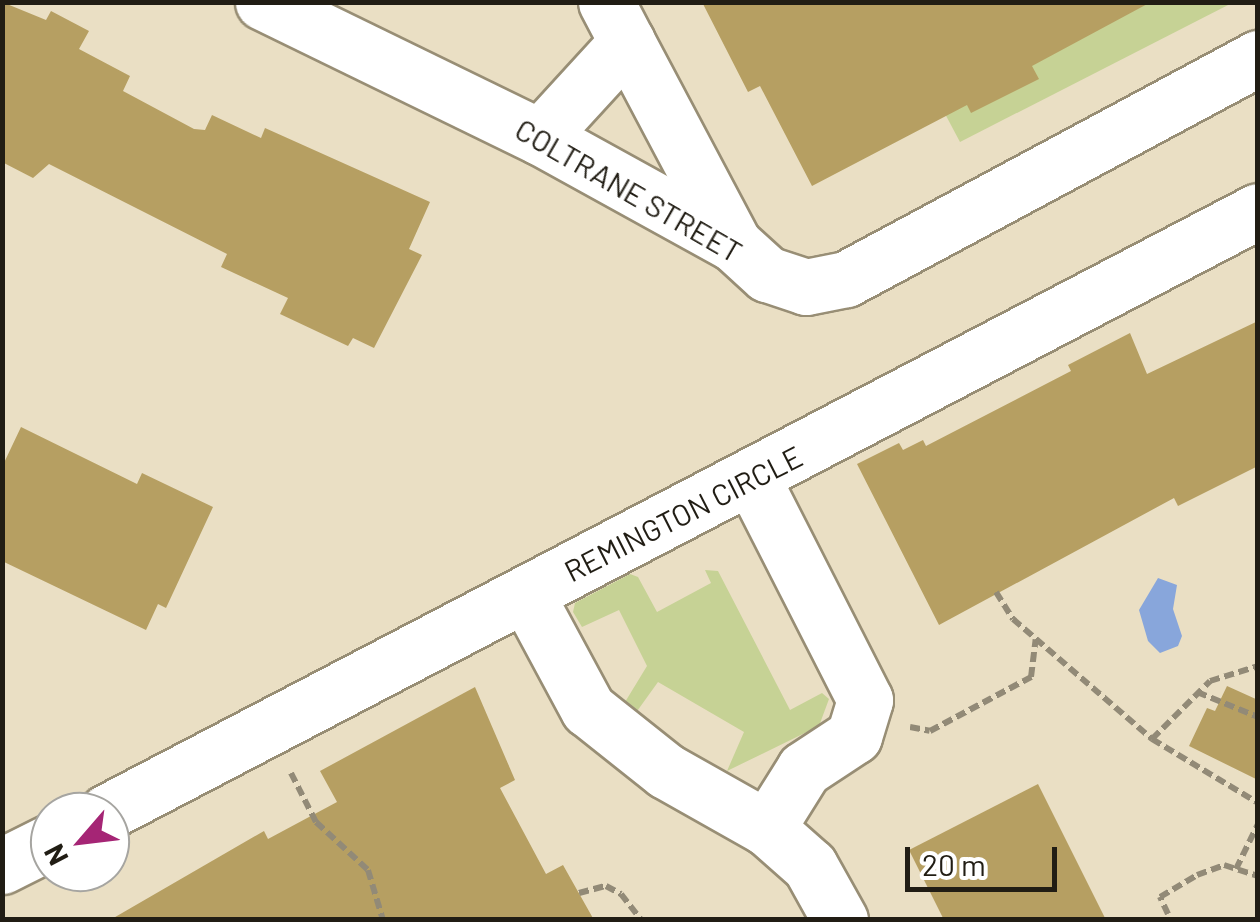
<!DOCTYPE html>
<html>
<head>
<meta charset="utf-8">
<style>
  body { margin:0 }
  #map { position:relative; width:1260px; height:922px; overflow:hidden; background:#eadfc4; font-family:Barlow,sans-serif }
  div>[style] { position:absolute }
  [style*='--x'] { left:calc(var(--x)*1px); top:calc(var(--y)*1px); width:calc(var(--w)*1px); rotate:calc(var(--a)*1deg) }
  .green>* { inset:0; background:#c6d295 }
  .water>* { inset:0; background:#88a6db }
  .building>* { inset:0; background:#b69f62 }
  .path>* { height:6px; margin-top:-3px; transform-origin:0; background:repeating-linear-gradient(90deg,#928a77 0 10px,transparent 0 15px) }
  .roads { filter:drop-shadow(2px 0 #988e75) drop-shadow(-2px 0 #988e75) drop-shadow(0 2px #988e75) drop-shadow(0 -2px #988e75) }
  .minor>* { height:55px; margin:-27.5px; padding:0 27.5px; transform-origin:27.5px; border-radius:27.5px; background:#fff }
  span { translate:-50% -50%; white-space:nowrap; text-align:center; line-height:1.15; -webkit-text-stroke:8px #fff; paint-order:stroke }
  .street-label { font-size:30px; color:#211d14 }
  .frame { position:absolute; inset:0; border:5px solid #211d14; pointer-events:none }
  .north { position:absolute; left:30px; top:792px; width:100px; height:100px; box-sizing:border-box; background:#fff; border:2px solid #a6a5a1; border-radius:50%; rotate:242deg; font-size:28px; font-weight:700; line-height:40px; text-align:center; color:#211d14 }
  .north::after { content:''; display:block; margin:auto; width:35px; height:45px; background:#a52575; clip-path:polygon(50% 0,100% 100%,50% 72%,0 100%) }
  .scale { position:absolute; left:905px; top:847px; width:152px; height:45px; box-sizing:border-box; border:5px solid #211d14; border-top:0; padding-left:12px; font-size:30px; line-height:35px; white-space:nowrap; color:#211d14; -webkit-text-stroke:8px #fff; paint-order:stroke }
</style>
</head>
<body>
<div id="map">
  <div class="green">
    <i style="clip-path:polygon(886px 3px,1232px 3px,960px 142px)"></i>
    <i style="clip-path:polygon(705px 570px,718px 571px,790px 710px,822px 693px,829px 699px,819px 726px,727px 771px,744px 732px,658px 682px,635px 714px,622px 707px,647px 666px,619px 610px,582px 627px,573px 612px,575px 603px,630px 574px,638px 577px,657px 612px,711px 583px)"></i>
  </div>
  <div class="water">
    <i style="clip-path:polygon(1158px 578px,1177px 585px,1173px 609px,1182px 636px,1178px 646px,1160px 653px,1148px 641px,1139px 610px)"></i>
  </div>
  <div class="building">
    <i style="clip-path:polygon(2px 2px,46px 20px,51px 11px,89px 31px,79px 49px,130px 76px,123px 91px,194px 129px,205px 130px,212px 115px,261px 138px,265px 128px,430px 202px,409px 249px,422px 255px,374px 348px,353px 338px,348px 346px,280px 314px,288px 298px,221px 267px,227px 254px,49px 164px,33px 178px,2px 162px)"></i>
    <i style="clip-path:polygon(702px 2px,1151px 2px,1032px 66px,1039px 79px,971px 113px,967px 105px,812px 186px,760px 86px,748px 92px)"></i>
    <i style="clip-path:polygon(1258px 321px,1258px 466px,1178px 506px,1174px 498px,939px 625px,857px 464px,899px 443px,903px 450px,923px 440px,926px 446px,1071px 371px,1068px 365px,1130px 333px,1147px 374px)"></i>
    <i style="clip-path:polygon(21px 427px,137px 484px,142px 473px,213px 507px,166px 608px,158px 604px,146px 630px,2px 561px,2px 467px)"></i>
    <i style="clip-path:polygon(1227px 686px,1258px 700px,1258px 780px,1189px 746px,1207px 708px,1215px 711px)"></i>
    <i style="clip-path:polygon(475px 687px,515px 780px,500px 788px,546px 874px,563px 865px,594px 920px,110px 920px,264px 831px,268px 839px,337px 802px,320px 771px)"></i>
    <i style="clip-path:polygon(1038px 784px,1106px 920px,944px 920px,909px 850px)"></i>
  </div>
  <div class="path">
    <i style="--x:996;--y:592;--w:32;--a:58"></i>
    <i style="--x:1013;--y:619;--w:184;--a:40.8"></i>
    <i style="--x:1152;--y:739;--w:124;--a:31.1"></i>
    <i style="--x:1197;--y:692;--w:66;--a:22.3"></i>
    <i style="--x:910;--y:727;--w:20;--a:11"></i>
    <i style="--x:930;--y:731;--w:115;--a:-28.1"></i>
    <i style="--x:1031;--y:677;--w:38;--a:-83"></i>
    <i style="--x:1152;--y:739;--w:82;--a:-45"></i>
    <i style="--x:1210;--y:681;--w:50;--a:-17.4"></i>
    <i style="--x:291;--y:773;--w:55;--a:63"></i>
    <i style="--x:316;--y:822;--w:71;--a:42.7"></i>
    <i style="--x:368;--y:870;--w:52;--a:73.3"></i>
    <i style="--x:1236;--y:869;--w:50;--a:-63.9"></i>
    <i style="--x:579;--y:893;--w:28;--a:-15"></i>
    <i style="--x:606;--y:886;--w:17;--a:28"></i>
    <i style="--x:621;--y:894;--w:33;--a:52"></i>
    <i style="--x:1168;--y:914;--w:19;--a:-115"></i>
    <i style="--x:1160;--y:897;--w:43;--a:-30.7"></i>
    <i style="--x:1197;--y:875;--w:29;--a:-20"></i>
    <i style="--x:1224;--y:865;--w:36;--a:18"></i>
  </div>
  <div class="roads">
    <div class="minor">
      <i style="--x:263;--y:2;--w:308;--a:26"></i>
      <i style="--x:540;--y:137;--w:222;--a:28.9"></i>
      <i style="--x:734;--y:244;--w:45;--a:42.3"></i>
      <i style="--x:767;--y:274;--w:41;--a:18.4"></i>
      <i style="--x:806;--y:287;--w:41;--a:-11.3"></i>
      <i style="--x:846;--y:279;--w:468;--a:-28.2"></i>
      <i style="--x:627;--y:42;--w:229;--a:62.1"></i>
      <i style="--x:540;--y:137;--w:129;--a:-47.5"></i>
      <i style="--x:627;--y:42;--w:45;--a:-117.7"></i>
      <i style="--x:752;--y:478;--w:249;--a:63"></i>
      <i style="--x:865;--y:700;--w:38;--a:107"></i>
      <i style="--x:854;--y:736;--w:60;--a:146.6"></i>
      <i style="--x:804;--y:769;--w:70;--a:122.1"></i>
      <i style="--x:526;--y:594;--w:131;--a:61.7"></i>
      <i style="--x:588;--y:709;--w:100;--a:38.5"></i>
      <i style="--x:666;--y:771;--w:116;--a:29.4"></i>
      <i style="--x:767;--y:828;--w:57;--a:41.5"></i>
      <i style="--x:810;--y:866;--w:62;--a:60.9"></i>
      <i style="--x:107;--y:812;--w:1298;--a:-27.57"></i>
      <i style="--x:2;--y:866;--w:54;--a:-26.6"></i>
    </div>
  </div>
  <div class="street-label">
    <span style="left:629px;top:190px;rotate:30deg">COLTRANE STREET</span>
    <span style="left:683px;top:513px;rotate:-27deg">REMINGTON CIRCLE</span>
  </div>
  <div class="frame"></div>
  <div class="north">N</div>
  <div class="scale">20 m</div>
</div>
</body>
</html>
